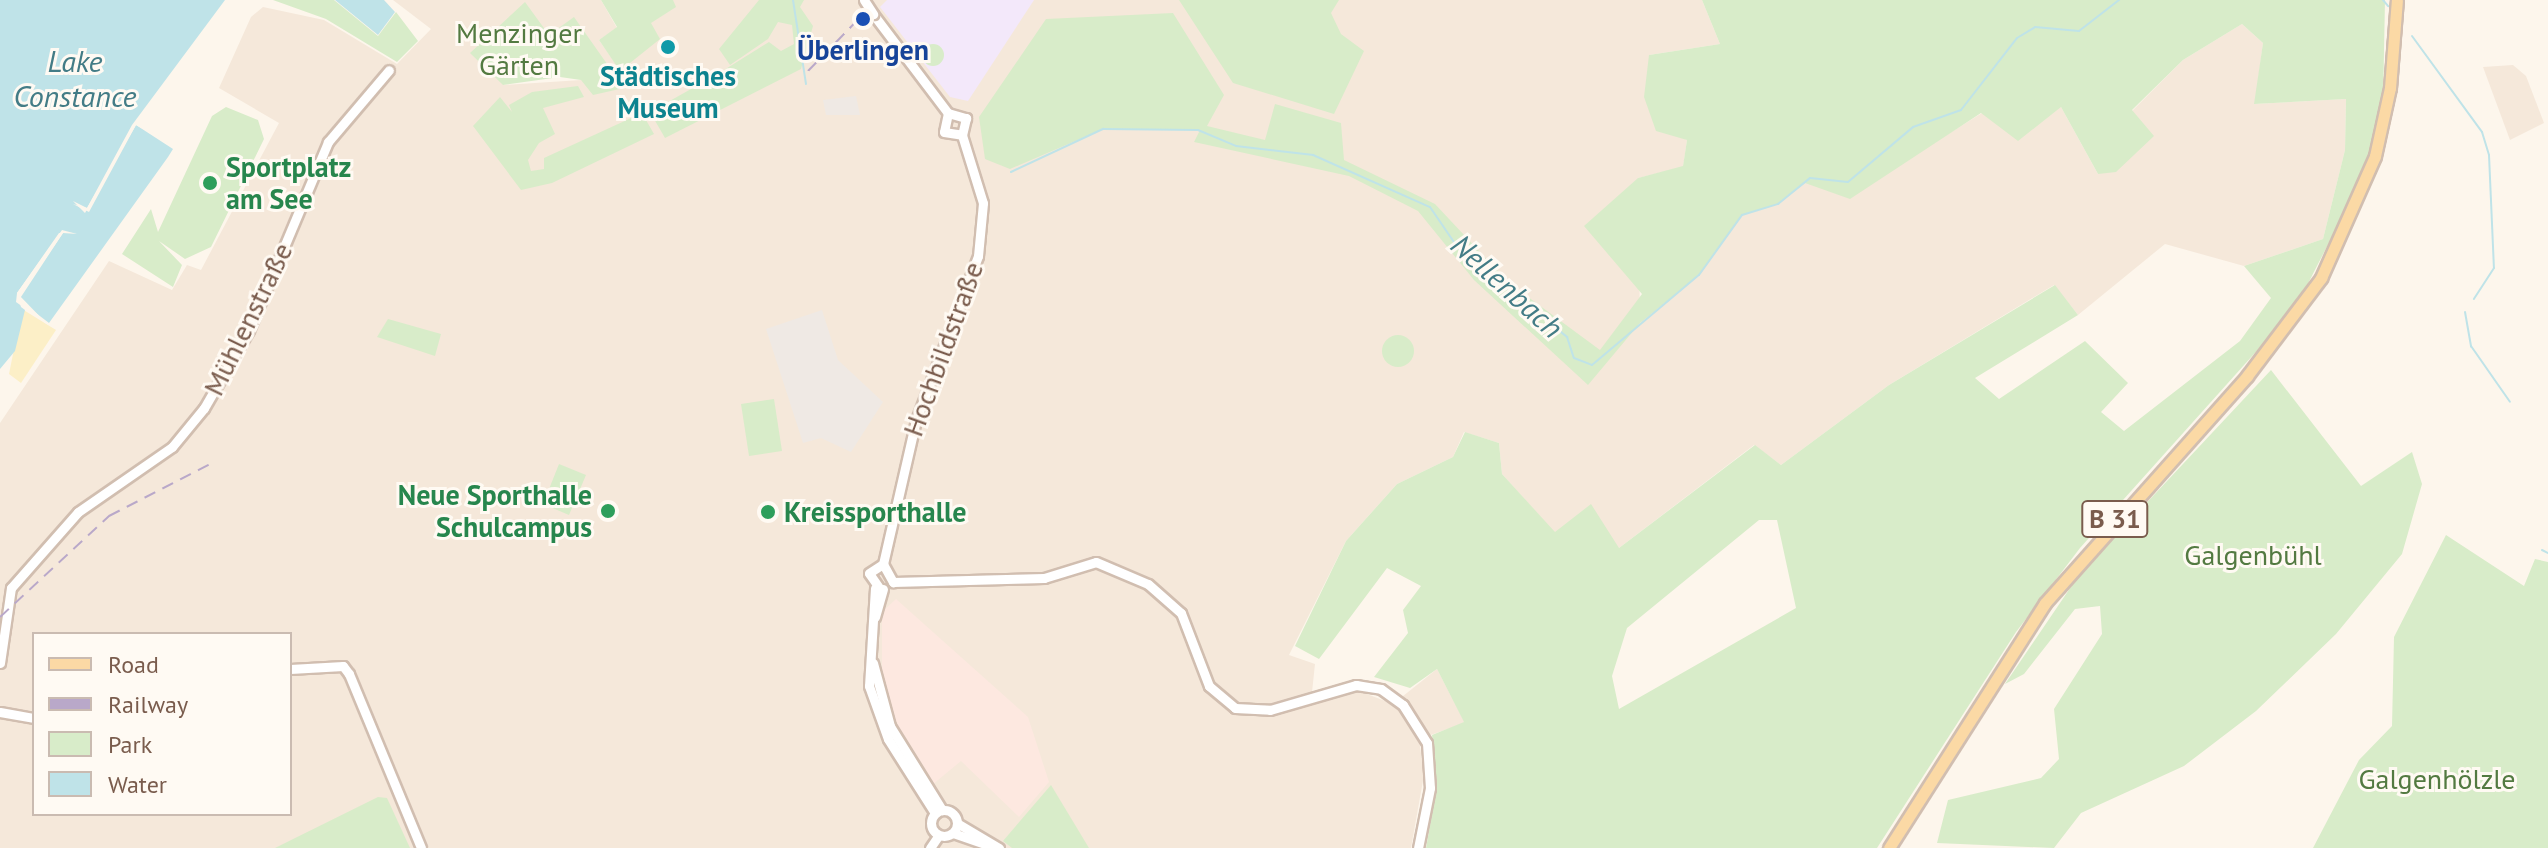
<!DOCTYPE html>
<html>
<head>
<meta charset="utf-8">
<style>
  body { margin:0 }
  #map { position:relative; width:2548px; height:848px; overflow:hidden; background:#fdf6ec; font-family:"PT Sans",sans-serif }
  div>[style] { position:absolute }
  [style*='--x'] { left:calc(var(--x)*1px); top:calc(var(--y)*1px); width:calc(var(--w)*1px); rotate:calc(var(--a)*1deg) }
  .residential>* { inset:0; background:#f5e8da }
  .commercial>* { inset:0; background:#fde8e0 }
  .industrial>* { inset:0; background:#efe9e4 }
  .education>* { inset:0; background:#f3e8fa }
  .green>* { inset:0; background:#d8ecc9 }
  .round { border-radius:50% }
  .sand>* { inset:0; background:#fcefc7 }
  .water>* { inset:0; background:#bfe3e8 }
  .pier>* { inset:0; background:#fdf6ec }
  .stream>* { height:2px; margin:-1px; padding:0 1px; transform-origin:1px; border-radius:1px; background:#bfe3e8 }
  .roads { filter:drop-shadow(2px 0 #d1beb0) drop-shadow(-2px 0 #d1beb0) drop-shadow(0 2px #d1beb0) drop-shadow(0 -2px #d1beb0) }
  .minor>* { height:9px; margin:-4.5px; padding:0 4.5px; transform-origin:4.5px; border-radius:4.5px; background:#fff }
  .minor>.ring { margin:-4.5px; padding:0; box-sizing:content-box; background:none; border:9px solid #fff; border-radius:50% }
  .major>* { height:11px; margin:-5.5px; padding:0 5.5px; transform-origin:5.5px; border-radius:5.5px; background:#fbd9a5 }
  .rail>* { height:2px; margin-top:-1px; transform-origin:0; background:repeating-linear-gradient(90deg,#b9a8c9 0 12px,transparent 0 20px) }
  .bridges { filter:drop-shadow(2px 0 #d1beb0) drop-shadow(-2px 0 #d1beb0) drop-shadow(0 2px #d1beb0) drop-shadow(0 -2px #d1beb0) }
  .minor-bridge>* { height:9px; margin:-4.5px; padding:0 4.5px; transform-origin:4.5px; border-radius:4.5px; background:#fff }
  .dots>* { width:22px; height:22px; translate:-50% -50%; box-sizing:border-box; border:4px solid #fffaf3; border-radius:50% }
  span { translate:-50% -50%; white-space:nowrap; text-align:center; line-height:1.15; -webkit-text-stroke:6px #fffaf3; paint-order:stroke }
  .shield-label span { padding:2px 6px; background:#fffaf3; border:2px solid; border-radius:6px; -webkit-text-stroke-width:0 }
  .shield-label { font-size:26px; color:#7a5c4d; font-weight:700 }
  .park-label { font-size:28px; color:#537a41 }
  .transit-label { font-size:28px; color:#164399; font-weight:700 }
  .culture-label { font-size:28px; color:#0d838f; font-weight:700 }
  .leisure-label { font-size:28px; color:#27864d; font-weight:700 }
  .left { translate:0 -50%; text-align:left }
  .right { translate:-100% -50%; text-align:right }
  .street-label { font-size:28px; color:#7a5c4d }
  .water-label { font-size:30px; color:#437c86; font-style:italic }
  .legend { position:absolute; left:32px; top:632px; width:260px; height:184px; box-sizing:border-box; background:#fffaf3; border:2px solid #cabbb1; margin:0; padding:10px 14px; list-style:none; font-size:24px; color:#7a5c4d }
  .legend li { display:flex; align-items:center; gap:16px; height:40px }
  .legend b { width:40px; border:2px solid #cabbb1 }
</style>
</head>
<body>
<div id="map">
  <div class="residential">
    <i style="clip-path:polygon(evenodd,393px 0,601px 0,617px 28px,599px 40px,620px 70px,629px 0,1702px 0,1720px 44px,1649px 55px,1649px 92px,1672px 132px,1687px 140px,1683px 167px,1638px 178px,1640px 323px,1742px 215px,1778px 204px,1805px 182px,1916px 154px,1982px 113px,2061px 107px,2098px 174px,2132px 111px,2183px 60px,2242px 24px,2263px 43px,2255px 104px,2346px 99px,2345px 150px,2323px 239px,2244px 266px,2165px 244px,2078px 315px,2054px 285px,1889px 385px,1781px 465px,1754px 445px,1619px 548px,1555px 533px,1502px 474px,1499px 443px,1464px 432px,1453px 457px,1397px 484px,1346px 541px,1289px 655px,1315px 664px,1311px 702px,1359px 691px,1393px 704px,1437px 669px,1465px 723px,1419px 739px,1424px 775px,1411px 848px,0 848px,0 423px,109px 261px,172px 290px,187px 265px,201px 270px,279px 123px,219px 88px,251px 17px,263px 7px,324px 20px,397px 64px,431px 29px,393px 0,574px 18px,581px 80px,503px 85px,549px 35px,574px 18px,393px 0,34px 634px,290px 634px,290px 814px,34px 814px,34px 634px)"></i>
    <i style="clip-path:polygon(2513px 65px,2526px 76px,2544px 123px,2510px 140px,2483px 67px)"></i>
  </div>
  <div class="commercial">
    <i style="clip-path:polygon(896px 599px,1028px 717px,1049px 782px,1019px 817px,961px 761px,932px 785px,891px 722px,882px 676px,882px 612px)"></i>
  </div>
  <div class="industrial">
    <i style="clip-path:polygon(856px 96px,860px 115px,826px 115px,823px 100px)"></i>
    <i style="clip-path:polygon(822px 310px,838px 360px,883px 402px,851px 452px,821px 438px,803px 443px,766px 329px)"></i>
  </div>
  <div class="education">
    <i style="clip-path:polygon(887px 0,1034px 0,968px 101px,950px 97px,880px 7px)"></i>
  </div>
  <div class="green">
    <i style="clip-path:polygon(273px 0,334px 0,378px 36px,396px 12px,418px 41px,397px 62px,326px 19px)"></i>
    <i style="clip-path:polygon(601px 0,673px 0,676px 7px,651px 23px,660px 39px,620px 71px,599px 40px,617px 27px)"></i>
    <i style="clip-path:polygon(759px 0,804px 0,800px 7px,813px 26px,801px 69px,665px 138px,650px 112px,716px 75px,769px 42px,781px 51px,794px 44px,792px 25px,778px 22px,768px 39px,730px 65px,719px 49px)"></i>
    <i style="clip-path:polygon(1179px 0,1339px 0,1331px 13px,1341px 34px,1364px 51px,1334px 114px,1233px 83px)"></i>
    <i style="clip-path:polygon(evenodd,1702px 0,2385px 0,2383px 103px,2365px 172px,2296px 307px,2080px 548px,2016px 632px,1877px 848px,1426px 848px,1437px 785px,1432px 735px,1464px 722px,1437px 669px,1410px 688px,1374px 677px,1408px 633px,1403px 610px,1421px 586px,1387px 568px,1319px 659px,1295px 646px,1346px 541px,1397px 484px,1453px 457px,1465px 432px,1499px 443px,1502px 474px,1555px 532px,1591px 504px,1619px 548px,1755px 445px,1781px 465px,1889px 385px,2055px 285px,2078px 315px,1975px 378px,1999px 399px,2085px 341px,2128px 383px,2101px 412px,2124px 431px,2240px 341px,2271px 298px,2244px 266px,2323px 239px,2345px 150px,2346px 99px,2254px 104px,2263px 43px,2242px 24px,2183px 60px,2132px 110px,2154px 136px,2116px 172px,2098px 174px,2061px 107px,2018px 141px,1981px 113px,1850px 199px,1805px 183px,1778px 204px,1742px 215px,1699px 275px,1640px 323px,1588px 385px,1474px 280px,1418px 211px,1349px 176px,1194px 142px,1200px 130px,1103px 129px,1010px 169px,985px 159px,979px 117px,1046px 19px,1173px 13px,1224px 95px,1207px 126px,1265px 140px,1275px 104px,1341px 123px,1344px 160px,1435px 204px,1509px 283px,1600px 350px,1642px 294px,1584px 226px,1638px 178px,1683px 166px,1687px 140px,1656px 131px,1644px 97px,1649px 55px,1720px 44px,1702px 0,1759px 520px,1777px 520px,1796px 608px,1619px 709px,1612px 676px,1627px 628px,1759px 520px)"></i>
    <i style="clip-path:polygon(525px 2px,549px 35px,574px 17px,624px 88px,593px 95px,581px 80px,560px 77px,503px 85px,470px 53px)"></i>
    <i class="round" style="left:922px;top:44px;width:22px;height:22px"></i>
    <i style="clip-path:polygon(578px 86px,584px 97px,543px 108px,555px 134px,539px 143px,528px 160px,531px 171px,544px 169px,544px 158px,642px 113px,654px 134px,552px 183px,521px 190px,473px 126px,500px 97px,512px 112px,509px 105px,532px 92px)"></i>
    <i style="clip-path:polygon(226px 107px,258px 120px,264px 139px,211px 247px,185px 259px,159px 241px,182px 265px,173px 287px,122px 254px,151px 209px,158px 232px,212px 116px)"></i>
    <i style="clip-path:polygon(388px 319px,441px 334px,435px 356px,377px 337px)"></i>
    <i class="round" style="left:1382px;top:335px;width:32px;height:32px"></i>
    <i style="clip-path:polygon(2271px 370px,2361px 486px,2412px 452px,2422px 484px,2402px 554px,2336px 634px,2256px 711px,2184px 766px,2081px 813px,2054px 848px,1937px 843px,1948px 800px,2041px 778px,2059px 759px,2054px 709px,2102px 634px,2100px 606px,2075px 609px,2024px 674px,2005px 684px,2079px 575px)"></i>
    <i style="clip-path:polygon(774px 399px,782px 451px,749px 456px,741px 404px)"></i>
    <i style="clip-path:polygon(559px 464px,586px 475px,569px 515px,543px 504px)"></i>
    <i style="clip-path:polygon(2446px 535px,2524px 586px,2535px 559px,2548px 562px,2548px 848px,2313px 848px,2359px 760px,2392px 726px,2394px 637px)"></i>
    <i style="clip-path:polygon(1051px 785px,1089px 848px,1012px 848px,1003px 841px)"></i>
    <i style="clip-path:polygon(378px 797px,387px 798px,410px 848px,275px 848px)"></i>
  </div>
  <div class="sand">
    <i style="clip-path:polygon(22px 309px,56px 330px,21px 383px,9px 374px)"></i>
  </div>
  <div class="water">
    <i style="clip-path:polygon(0 0,225px 0,132px 125px,87px 208px,73px 204px,89px 212px,136px 125px,173px 149px,168px 157px,49px 323px,19px 300px,63px 233px,77px 234px,62px 230px,17px 293px,21px 307px,25px 310px,15px 351px,0 369px)"></i>
    <i style="clip-path:polygon(335px 0,384px 0,395px 12px,378px 35px)"></i>
  </div>
  <div class="pier">
    <i style="clip-path:polygon(137px 122px,174px 146px,136px 125px,85px 213px,73px 201px,87px 208px)"></i>
    <i style="clip-path:polygon(78px 232px,63px 233px,20px 296px,48px 325px,16px 302px,17px 293px,59px 233px)"></i>
  </div>
  <div class="stream">
    <i style="--x:793;--y:0;--w:85;--a:81.2"></i>
    <i style="--x:2383;--y:0;--w:8;--a:50"></i>
    <i style="--x:2412;--y:36;--w:119;--a:53.9"></i>
    <i style="--x:2482;--y:132;--w:24;--a:73"></i>
    <i style="--x:2489;--y:155;--w:113;--a:87.5"></i>
    <i style="--x:2494;--y:268;--w:37;--a:123"></i>
    <i style="--x:1011;--y:172;--w:102;--a:-25.1"></i>
    <i style="--x:1103;--y:129;--w:95;--a:0.6"></i>
    <i style="--x:1198;--y:130;--w:41;--a:22.8"></i>
    <i style="--x:1236;--y:146;--w:78;--a:6.7"></i>
    <i style="--x:1313;--y:155;--w:128;--a:24"></i>
    <i style="--x:1430;--y:207;--w:50;--a:55.7"></i>
    <i style="--x:1458;--y:248;--w:141;--a:39.2"></i>
    <i style="--x:1567;--y:337;--w:22;--a:72"></i>
    <i style="--x:1574;--y:358;--w:19;--a:21"></i>
    <i style="--x:1592;--y:365;--w:140;--a:-40.1"></i>
    <i style="--x:1699;--y:275;--w:74;--a:-54.4"></i>
    <i style="--x:1742;--y:215;--w:38;--a:-17"></i>
    <i style="--x:1778;--y:204;--w:41;--a:-39.1"></i>
    <i style="--x:1810;--y:178;--w:38;--a:6"></i>
    <i style="--x:1848;--y:182;--w:85;--a:-40.2"></i>
    <i style="--x:1913;--y:127;--w:51;--a:-19.5"></i>
    <i style="--x:1961;--y:110;--w:91;--a:-52.1"></i>
    <i style="--x:2017;--y:38;--w:21;--a:-31"></i>
    <i style="--x:2035;--y:27;--w:44;--a:5.2"></i>
    <i style="--x:2079;--y:31;--w:51;--a:-37.8"></i>
    <i style="--x:2465;--y:312;--w:35;--a:80"></i>
    <i style="--x:2471;--y:346;--w:68;--a:55.1"></i>
    <i style="--x:2542;--y:550;--w:7;--a:27"></i>
  </div>
  <div class="roads">
    <div class="minor">
      <i style="--x:873;--y:14;--w:124;--a:52.9"></i>
      <i style="--x:948;--y:113;--w:19;--a:102"></i>
      <i style="--x:944;--y:132;--w:18;--a:9"></i>
      <i style="--x:948;--y:113;--w:19;--a:16"></i>
      <i style="--x:966;--y:118;--w:17;--a:103"></i>
      <i style="--x:883;--y:564;--w:148;--a:-77.1"></i>
      <i style="--x:916;--y:420;--w:175;--a:-69.3"></i>
      <i style="--x:978;--y:256;--w:53;--a:-84.6"></i>
      <i style="--x:983;--y:203;--w:71;--a:-107.2"></i>
      <i style="--x:883;--y:564;--w:21;--a:61"></i>
      <i style="--x:893;--y:582;--w:151;--a:-1.5"></i>
      <i style="--x:1044;--y:578;--w:54;--a:-17.1"></i>
      <i style="--x:1096;--y:562;--w:56;--a:22.9"></i>
      <i style="--x:1148;--y:584;--w:44;--a:41.3"></i>
      <i style="--x:1181;--y:613;--w:78;--a:69"></i>
      <i style="--x:1209;--y:686;--w:34;--a:40"></i>
      <i style="--x:1235;--y:708;--w:35;--a:3"></i>
      <i style="--x:1270;--y:710;--w:90;--a:-16.2"></i>
      <i style="--x:1356;--y:685;--w:25;--a:9"></i>
      <i style="--x:1381;--y:689;--w:27;--a:36"></i>
      <i style="--x:1403;--y:705;--w:45;--a:57.7"></i>
      <i style="--x:1427;--y:743;--w:45;--a:86.2"></i>
      <i style="--x:1430;--y:788;--w:61;--a:101.3"></i>
      <i style="--x:875;--y:588;--w:98;--a:93.5"></i>
      <i style="--x:869;--y:686;--w:56;--a:70.3"></i>
      <i style="--x:888;--y:739;--w:88;--a:57.6"></i>
      <i style="--x:880;--y:589;--w:19;--a:-125"></i>
      <i style="--x:869;--y:573;--w:17;--a:-33"></i>
      <i style="--x:875;--y:617;--w:29;--a:-74"></i>
      <i style="--x:0;--y:663;--w:76;--a:-81.7"></i>
      <i style="--x:11;--y:588;--w:101;--a:-48.6"></i>
      <i style="--x:78;--y:512;--w:114;--a:-34.7"></i>
      <i style="--x:172;--y:447;--w:50;--a:-50.6"></i>
      <i style="--x:204;--y:408;--w:90;--a:-60"></i>
      <i style="--x:249;--y:330;--w:204;--a:-67.2"></i>
      <i style="--x:328;--y:142;--w:94;--a:-49.7"></i>
      <i style="--x:873;--y:663;--w:65;--a:74.9"></i>
      <i style="--x:890;--y:726;--w:99;--a:58.2"></i>
      <i style="--x:290;--y:669;--w:53;--a:-3.2"></i>
      <i style="--x:343;--y:666;--w:10;--a:53"></i>
      <i style="--x:349;--y:674;--w:188;--a:67.5"></i>
      <i style="--x:0;--y:712;--w:35;--a:10"></i>
      <i class="ring" style="left:931px;top:810px;width:17px;height:17px"></i>
      <i style="--x:957;--y:823;--w:49;--a:30.8"></i>
      <i style="--x:953;--y:833;--w:36;--a:19"></i>
      <i style="--x:930;--y:848;--w:14;--a:-56"></i>
    </div>
    <div class="major">
      <i style="--x:1889;--y:848;--w:290;--a:-57.5"></i>
      <i style="--x:2045;--y:603;--w:304;--a:-48.3"></i>
      <i style="--x:2247;--y:376;--w:123;--a:-52.9"></i>
      <i style="--x:2321;--y:278;--w:133;--a:-66.1"></i>
      <i style="--x:2375;--y:156;--w:70;--a:-77.6"></i>
      <i style="--x:2390;--y:88;--w:88;--a:-85.5"></i>
    </div>
  </div>
  <div class="rail">
    <i style="--x:808;--y:71;--w:99;--a:-45.8"></i>
    <i style="--x:0;--y:617;--w:149;--a:-42.8"></i>
    <i style="--x:109;--y:516;--w:114;--a:-27.2"></i>
  </div>
  <div class="bridges">
    <div class="minor-bridge">
      <i style="--x:864;--y:0;--w:17;--a:57"></i>
    </div>
  </div>
  <div class="dots">
    <i style="left:863px;top:19px;background:#1a4fb4"></i>
    <i style="left:668px;top:47px;background:#0f9aa8"></i>
    <i style="left:210px;top:183px;background:#2e9e5b"></i>
    <i style="left:608px;top:511px;background:#2e9e5b"></i>
    <i style="left:768px;top:512px;background:#2e9e5b"></i>
  </div>
  <div class="shield-label">
    <span style="left:2115px;top:519px">B 31</span>
  </div>
  <div class="park-label">
    <span style="left:519px;top:49px">Menzinger<br>Gärten</span>
    <span style="left:2253px;top:555px">Galgenbühl</span>
    <span style="left:2437px;top:779px">Galgenhölzle</span>
  </div>
  <div class="transit-label">
    <span style="left:863px;top:50px">Überlingen</span>
  </div>
  <div class="culture-label">
    <span style="left:668px;top:92px">Städtisches<br>Museum</span>
  </div>
  <div class="leisure-label">
    <span class="left" style="left:226px;top:183px">Sportplatz<br>am See</span>
    <span class="right" style="left:592px;top:511px">Neue Sporthalle<br>Schulcampus</span>
    <span class="left" style="left:784px;top:512px">Kreissporthalle</span>
  </div>
  <div class="street-label">
    <span style="left:248px;top:319px;rotate:-64deg">Mühlenstraße</span>
    <span style="left:943px;top:349px;rotate:-70deg">Hochbildstraße</span>
  </div>
  <div class="water-label">
    <span style="left:75px;top:78px">Lake<br>Constance</span>
    <span style="left:1507px;top:286px;rotate:42deg">Nellenbach</span>
  </div>
  <ul class="legend">
  <li><b style="height:10px;background:#fbd9a5"></b>Road</li>
  <li><b style="height:10px;background:#b9a8c9"></b>Railway</li>
  <li><b style="height:22px;background:#d8ecc9"></b>Park</li>
  <li><b style="height:22px;background:#bfe3e8"></b>Water</li>
  </ul>
</div>
</body>
</html>
